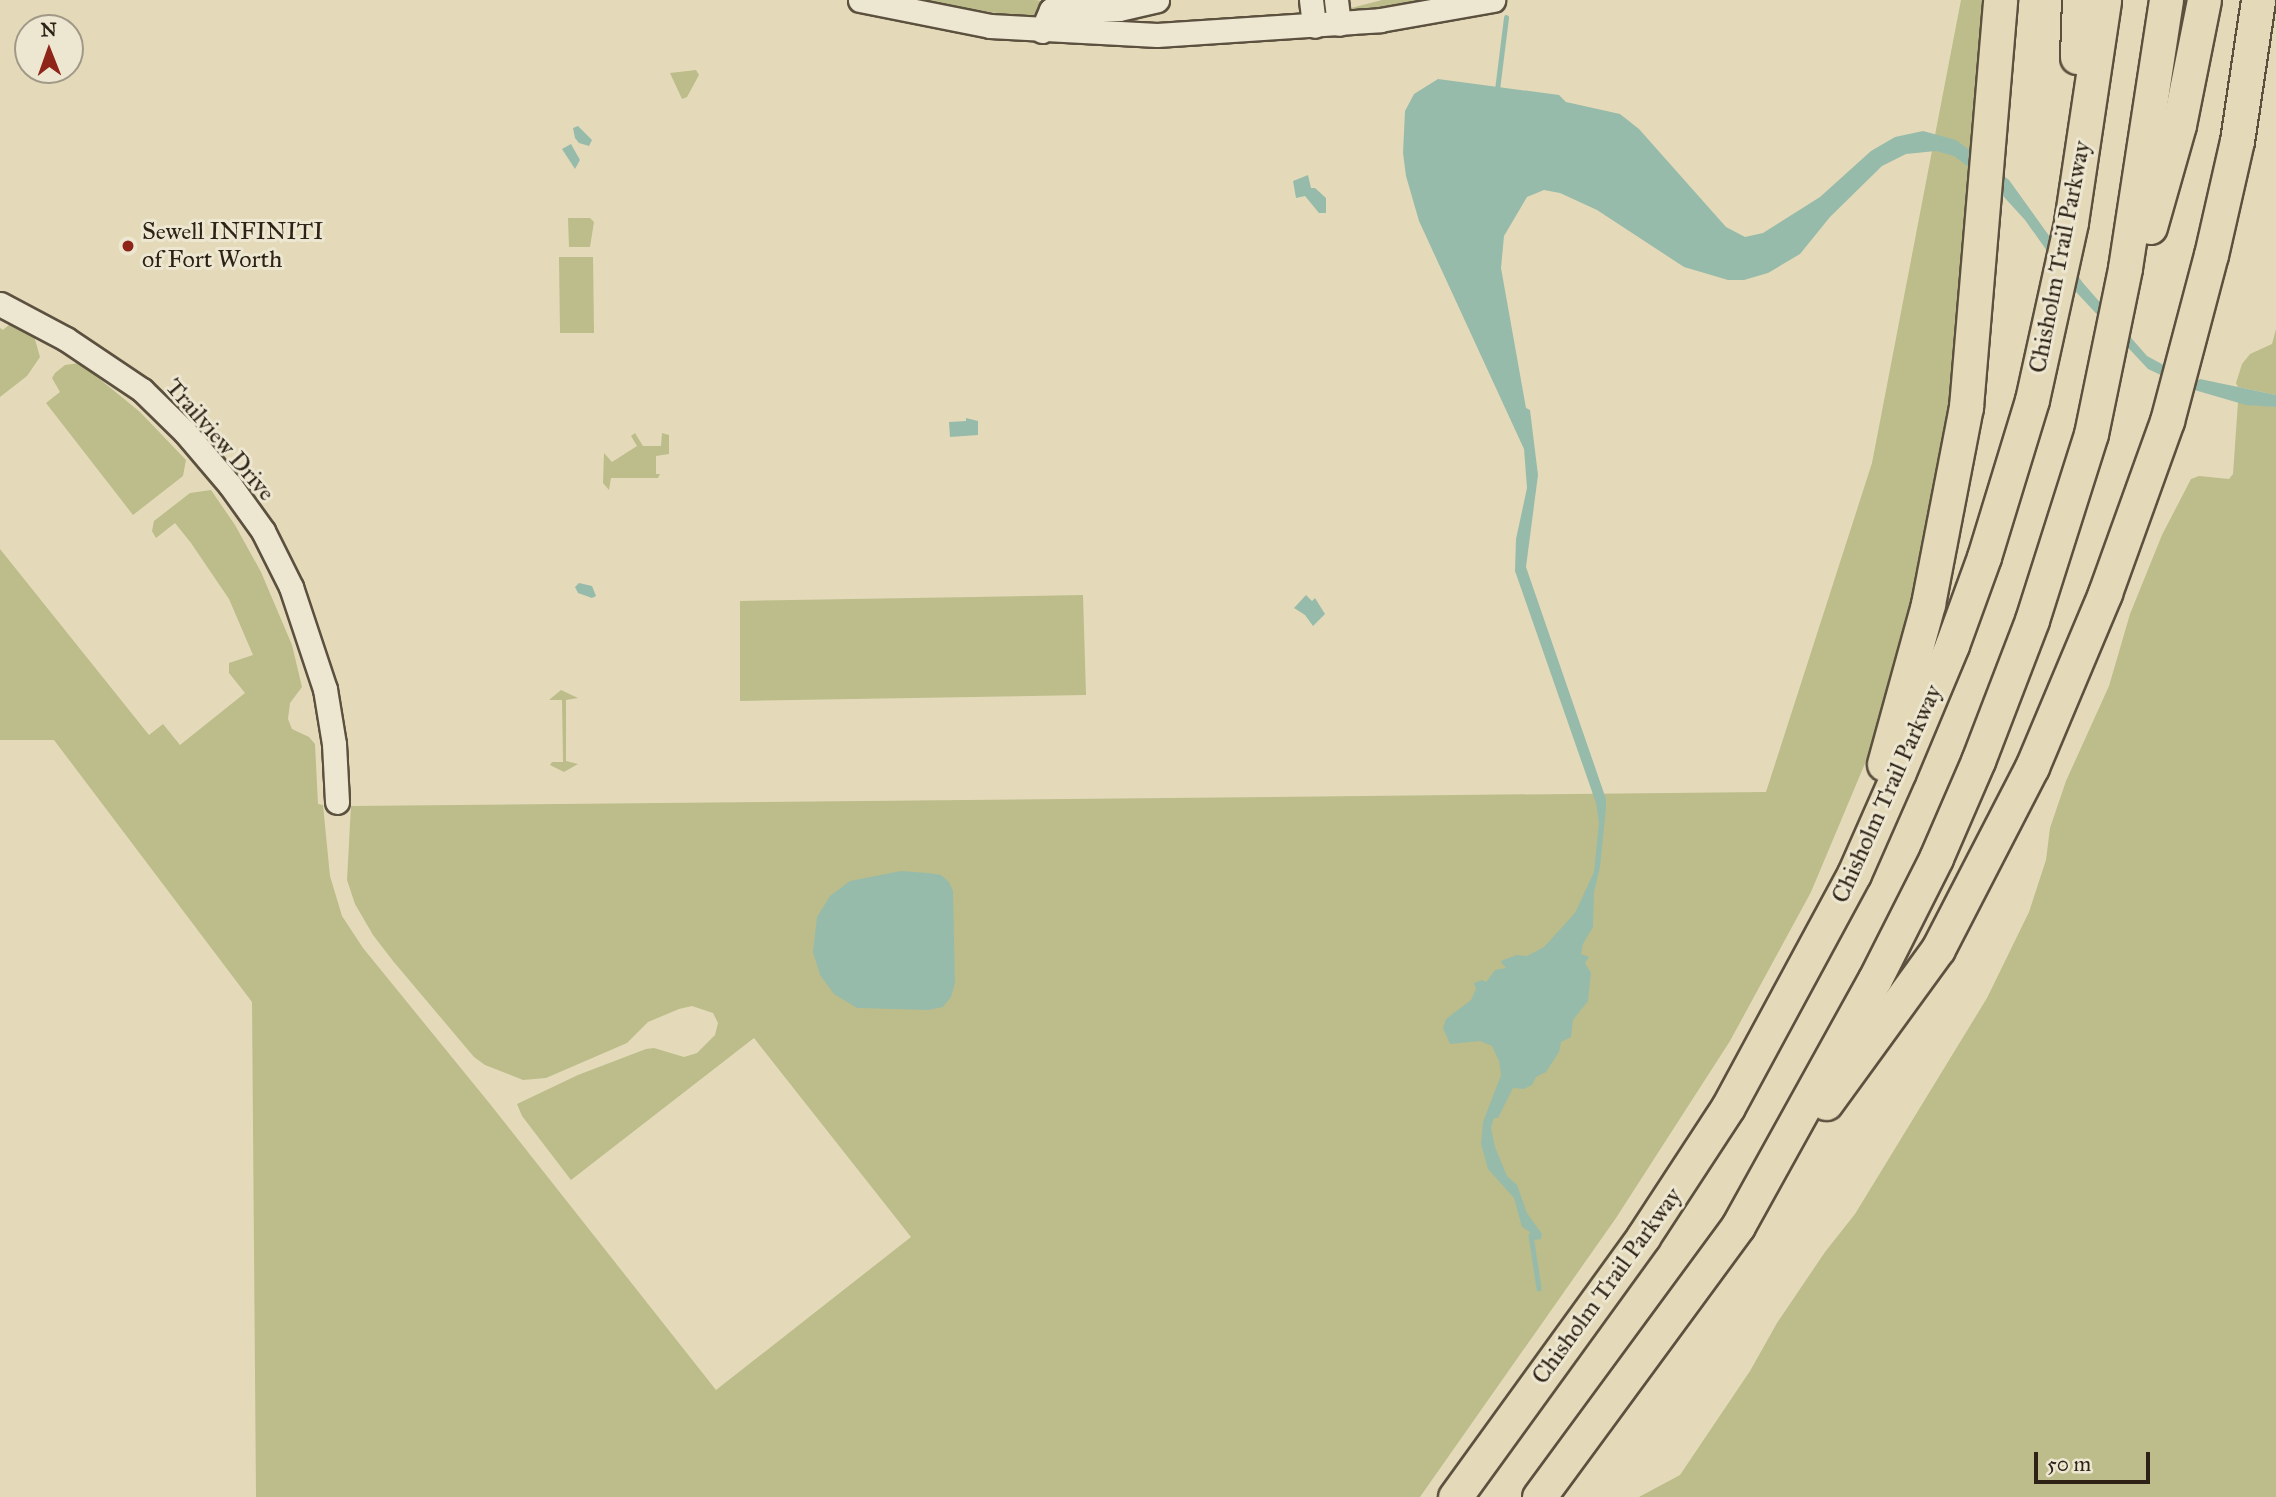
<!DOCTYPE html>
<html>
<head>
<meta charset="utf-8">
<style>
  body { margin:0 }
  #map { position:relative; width:2276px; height:1497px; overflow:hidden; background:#e4dab9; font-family:"IM FELL Great Primer",serif }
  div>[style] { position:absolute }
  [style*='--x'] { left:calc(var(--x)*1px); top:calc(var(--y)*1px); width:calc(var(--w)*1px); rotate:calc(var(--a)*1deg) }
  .green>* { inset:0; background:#bcbd8a }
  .water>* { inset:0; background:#97bbaa }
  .stream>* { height:4.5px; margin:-2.25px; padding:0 2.25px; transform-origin:2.25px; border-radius:2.25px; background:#97bbaa }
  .roads { filter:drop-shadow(2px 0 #5c503f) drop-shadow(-2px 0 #5c503f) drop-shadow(0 2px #5c503f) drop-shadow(0 -2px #5c503f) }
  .minor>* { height:23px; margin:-11.5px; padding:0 11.5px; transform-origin:11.5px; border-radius:11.5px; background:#ede7d2 }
  .highway>* { height:33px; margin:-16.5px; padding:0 16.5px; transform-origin:16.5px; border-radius:16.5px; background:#e4dab9 }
  .dots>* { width:19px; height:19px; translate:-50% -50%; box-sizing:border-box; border:4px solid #ede7d2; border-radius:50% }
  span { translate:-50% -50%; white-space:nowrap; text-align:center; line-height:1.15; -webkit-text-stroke:6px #ede7d2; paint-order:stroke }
  .poi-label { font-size:24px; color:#2e2216 }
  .left { translate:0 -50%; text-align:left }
  .street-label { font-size:24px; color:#2e2216 }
  .north { position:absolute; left:14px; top:14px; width:70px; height:70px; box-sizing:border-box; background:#ede7d2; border:2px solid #a19887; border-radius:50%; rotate:359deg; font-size:19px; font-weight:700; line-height:28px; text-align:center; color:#2e2216 }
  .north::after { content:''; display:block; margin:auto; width:24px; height:32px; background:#8f2418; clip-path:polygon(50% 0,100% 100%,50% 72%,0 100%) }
  .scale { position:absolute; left:2034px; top:1452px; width:116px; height:32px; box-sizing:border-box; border:4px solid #2e2216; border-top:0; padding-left:9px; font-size:21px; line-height:24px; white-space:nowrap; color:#2e2216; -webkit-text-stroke:5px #ede7d2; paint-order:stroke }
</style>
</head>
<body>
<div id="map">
  <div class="green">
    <i style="clip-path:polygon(914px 0,1034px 0,1055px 2px,1035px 19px)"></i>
    <i style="clip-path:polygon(1382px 0,1437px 0,1368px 13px,1353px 11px,1351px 8px)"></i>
    <i style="clip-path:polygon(1961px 0,1983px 0,1962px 333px,1933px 532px,1874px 742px,1811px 892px,1730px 1041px,1616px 1218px,1420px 1497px,256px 1497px,252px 1002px,54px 740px,0 740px,0 549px,149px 735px,163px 724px,180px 745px,245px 693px,229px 673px,229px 663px,253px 655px,229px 599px,191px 543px,175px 523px,156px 538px,152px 531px,154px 521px,190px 493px,211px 490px,235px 525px,261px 572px,292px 645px,302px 687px,290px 703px,288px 719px,292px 729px,309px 737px,315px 744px,318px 804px,323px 805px,330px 876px,342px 916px,363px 948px,490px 1104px,716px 1390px,911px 1237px,754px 1038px,571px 1180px,522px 1116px,517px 1104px,578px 1075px,646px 1049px,654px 1048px,684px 1057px,697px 1053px,715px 1035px,718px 1023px,713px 1013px,692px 1006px,679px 1009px,648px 1022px,627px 1043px,546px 1078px,523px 1080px,485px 1065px,474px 1057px,393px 961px,373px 935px,355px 904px,347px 880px,351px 806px,1766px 792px,1872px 463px)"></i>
    <i style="clip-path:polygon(696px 70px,699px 75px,687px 97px,682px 99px,670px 73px)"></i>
    <i style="clip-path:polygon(568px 218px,590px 218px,594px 222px,590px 247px,569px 247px)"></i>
    <i style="clip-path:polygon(593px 257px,594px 333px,560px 333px,559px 257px)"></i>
    <i style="clip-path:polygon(10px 324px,34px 336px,40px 357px,27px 376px,0 397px,0 328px,3px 330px)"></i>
    <i style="clip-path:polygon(2276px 329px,2276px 395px,2238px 387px,2236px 383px,2242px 364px,2250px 354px,2272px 344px)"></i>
    <i style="clip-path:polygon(80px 363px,140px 412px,186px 460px,183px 476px,133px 515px,46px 403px,60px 392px,52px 378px,55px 373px,65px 365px)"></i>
    <i style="clip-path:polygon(2238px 402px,2276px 407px,2276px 1497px,1639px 1497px,1680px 1475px,1750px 1371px,1777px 1323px,1825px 1252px,1855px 1214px,1987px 998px,2029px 912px,2046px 860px,2050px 828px,2066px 781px,2109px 686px,2130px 614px,2162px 535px,2191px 479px,2199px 476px,2229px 479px,2233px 474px)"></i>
    <i style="clip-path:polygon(635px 433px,643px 446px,661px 446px,662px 433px,669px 435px,669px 454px,656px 456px,656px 474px,660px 474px,658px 478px,611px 478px,609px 490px,603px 483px,604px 453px,612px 462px,637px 446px,631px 436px)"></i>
    <i style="clip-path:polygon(1083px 595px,1086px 695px,740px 701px,740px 601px)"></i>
    <i style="clip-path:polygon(561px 690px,578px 698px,566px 700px,566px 761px,578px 764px,564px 772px,550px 765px,552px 762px,563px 762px,562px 700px,549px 700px)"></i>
  </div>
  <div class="water">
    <i style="clip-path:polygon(1438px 79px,1559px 95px,1566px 102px,1620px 114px,1639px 129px,1726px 227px,1745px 237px,1763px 233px,1820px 197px,1871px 151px,1895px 137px,1923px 131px,1956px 140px,2009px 180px,2083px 283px,2147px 356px,2195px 382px,2200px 379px,2276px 395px,2276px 407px,2246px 405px,2191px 389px,2148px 369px,2077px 293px,2025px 220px,1993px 185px,1954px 156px,1936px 151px,1906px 154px,1882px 166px,1830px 217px,1800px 254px,1768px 273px,1744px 280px,1728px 280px,1684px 267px,1597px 210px,1560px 193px,1544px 190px,1527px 197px,1504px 236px,1501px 268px,1526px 408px,1530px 410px,1538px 475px,1526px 567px,1606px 799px,1606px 808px,1600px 867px,1594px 892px,1593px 927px,1583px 944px,1581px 954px,1589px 957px,1585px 963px,1591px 973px,1588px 1001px,1573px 1020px,1571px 1037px,1561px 1042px,1559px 1052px,1546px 1072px,1536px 1077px,1532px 1085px,1524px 1089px,1513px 1088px,1498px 1118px,1494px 1118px,1491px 1128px,1495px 1147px,1507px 1176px,1517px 1185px,1527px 1213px,1542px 1234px,1541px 1239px,1529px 1241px,1530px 1232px,1522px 1227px,1514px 1198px,1488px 1169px,1481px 1144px,1483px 1122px,1501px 1075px,1499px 1061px,1492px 1046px,1480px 1041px,1450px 1044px,1443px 1028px,1446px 1019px,1471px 1000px,1476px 989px,1474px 983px,1482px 980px,1486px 982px,1495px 970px,1506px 968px,1501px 962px,1503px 960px,1517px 955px,1527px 956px,1544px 947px,1575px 913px,1594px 872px,1599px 822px,1596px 803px,1515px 571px,1516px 539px,1527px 488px,1524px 449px,1419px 221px,1406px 176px,1403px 153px,1405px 111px,1414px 94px)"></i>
    <i style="clip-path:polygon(578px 126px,592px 140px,589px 146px,579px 143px,575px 138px,573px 128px)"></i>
    <i style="clip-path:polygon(571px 144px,580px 160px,575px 169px,562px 149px)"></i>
    <i style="clip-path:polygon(1308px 175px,1311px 188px,1315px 188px,1326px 198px,1326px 213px,1319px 213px,1305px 196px,1296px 198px,1293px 181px)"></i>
    <i style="clip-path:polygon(966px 418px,978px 421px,978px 435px,950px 437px,949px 422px,966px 421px)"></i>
    <i style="clip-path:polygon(579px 583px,592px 586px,596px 596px,592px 598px,578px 593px,575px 587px)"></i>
    <i style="clip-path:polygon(1306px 595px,1312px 601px,1315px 598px,1325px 614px,1313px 626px,1305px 615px,1294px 608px)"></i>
    <i style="clip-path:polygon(901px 871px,928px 873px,941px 875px,949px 882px,953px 891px,955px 983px,951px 997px,943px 1007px,928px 1010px,857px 1008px,834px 994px,820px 975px,813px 952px,817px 917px,830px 896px,850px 881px)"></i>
  </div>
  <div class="stream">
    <i style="--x:1497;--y:90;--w:73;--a:-82.9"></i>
    <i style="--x:1531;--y:1235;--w:54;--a:81.4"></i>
  </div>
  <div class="roads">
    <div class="minor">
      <i style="--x:860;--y:0;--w:133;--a:11.3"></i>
      <i style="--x:990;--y:26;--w:167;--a:3.1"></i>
      <i style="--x:1157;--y:35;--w:224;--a:-3.8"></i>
      <i style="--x:1380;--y:20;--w:115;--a:-10"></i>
      <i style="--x:1311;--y:0;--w:26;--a:83"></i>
      <i style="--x:1336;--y:0;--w:24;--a:83"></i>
      <i style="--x:1042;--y:31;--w:23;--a:-67"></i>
      <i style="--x:1051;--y:10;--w:68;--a:-0.8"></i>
      <i style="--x:1119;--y:9;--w:39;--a:-13"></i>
      <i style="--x:0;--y:304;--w:75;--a:27.9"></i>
      <i style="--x:66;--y:339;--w:92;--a:33.9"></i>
      <i style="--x:142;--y:390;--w:60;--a:44.3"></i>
      <i style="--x:185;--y:432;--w:70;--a:49.7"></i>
      <i style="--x:230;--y:485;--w:57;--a:54.3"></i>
      <i style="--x:263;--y:531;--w:63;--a:63.4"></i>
      <i style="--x:291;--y:587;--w:108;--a:71.6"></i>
      <i style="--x:325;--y:689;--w:56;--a:80.7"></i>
      <i style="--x:334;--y:744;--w:58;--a:87"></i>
    </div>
    <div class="highway">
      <i style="--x:2077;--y:57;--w:57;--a:-88"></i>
      <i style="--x:2150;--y:227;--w:106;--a:-74.1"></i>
      <i style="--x:2179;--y:125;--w:127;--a:-78.7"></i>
      <i style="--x:1884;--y:764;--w:166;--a:-74.6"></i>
      <i style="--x:1928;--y:604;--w:201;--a:-79.1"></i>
      <i style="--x:1966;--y:407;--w:408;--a:-85.2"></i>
      <i style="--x:1826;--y:1103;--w:190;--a:-54"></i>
      <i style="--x:1938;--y:949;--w:205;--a:-62.7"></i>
      <i style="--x:2032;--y:767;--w:189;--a:-67.2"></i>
      <i style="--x:2105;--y:593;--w:183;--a:-70.2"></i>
      <i style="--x:2167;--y:421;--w:172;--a:-75.2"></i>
      <i style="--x:2211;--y:255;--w:117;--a:-77.2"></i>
      <i style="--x:2237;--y:141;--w:143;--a:-81.5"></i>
      <i style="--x:1455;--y:1497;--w:321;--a:-54.1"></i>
      <i style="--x:1643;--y:1237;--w:155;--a:-56.8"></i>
      <i style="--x:1728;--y:1107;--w:265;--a:-61.6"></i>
      <i style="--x:1854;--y:874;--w:111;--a:-66.2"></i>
      <i style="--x:1899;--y:772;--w:138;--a:-67.3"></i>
      <i style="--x:1952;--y:645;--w:94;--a:-70"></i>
      <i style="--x:1984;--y:557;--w:164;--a:-73"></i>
      <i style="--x:2032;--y:400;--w:182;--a:-77.6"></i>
      <i style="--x:2071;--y:222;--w:224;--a:-81.5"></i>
      <i style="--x:1539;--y:1497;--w:336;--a:-53.7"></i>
      <i style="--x:1738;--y:1226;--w:282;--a:-61"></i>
      <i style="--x:1875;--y:979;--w:136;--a:-63.2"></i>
      <i style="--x:1936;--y:858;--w:106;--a:-66.6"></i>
      <i style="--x:1978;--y:761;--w:151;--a:-69"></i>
      <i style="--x:2032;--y:620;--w:195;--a:-72.4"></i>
      <i style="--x:2091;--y:434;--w:169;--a:-78.4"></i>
      <i style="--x:2125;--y:268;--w:271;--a:-81.3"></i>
    </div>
  </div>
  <div class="dots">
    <i style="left:128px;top:246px;background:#8f2418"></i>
  </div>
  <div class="poi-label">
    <span class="left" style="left:142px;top:246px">Sewell INFINITI<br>of Fort Worth</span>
  </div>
  <div class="street-label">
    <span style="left:2060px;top:257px;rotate:-79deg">Chisholm Trail Parkway</span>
    <span style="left:220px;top:440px;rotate:49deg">Trailview Drive</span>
    <span style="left:1887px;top:794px;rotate:-66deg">Chisholm Trail Parkway</span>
    <span style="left:1607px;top:1286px;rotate:-54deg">Chisholm Trail Parkway</span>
  </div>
  <div class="north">N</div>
  <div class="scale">50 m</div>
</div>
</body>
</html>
